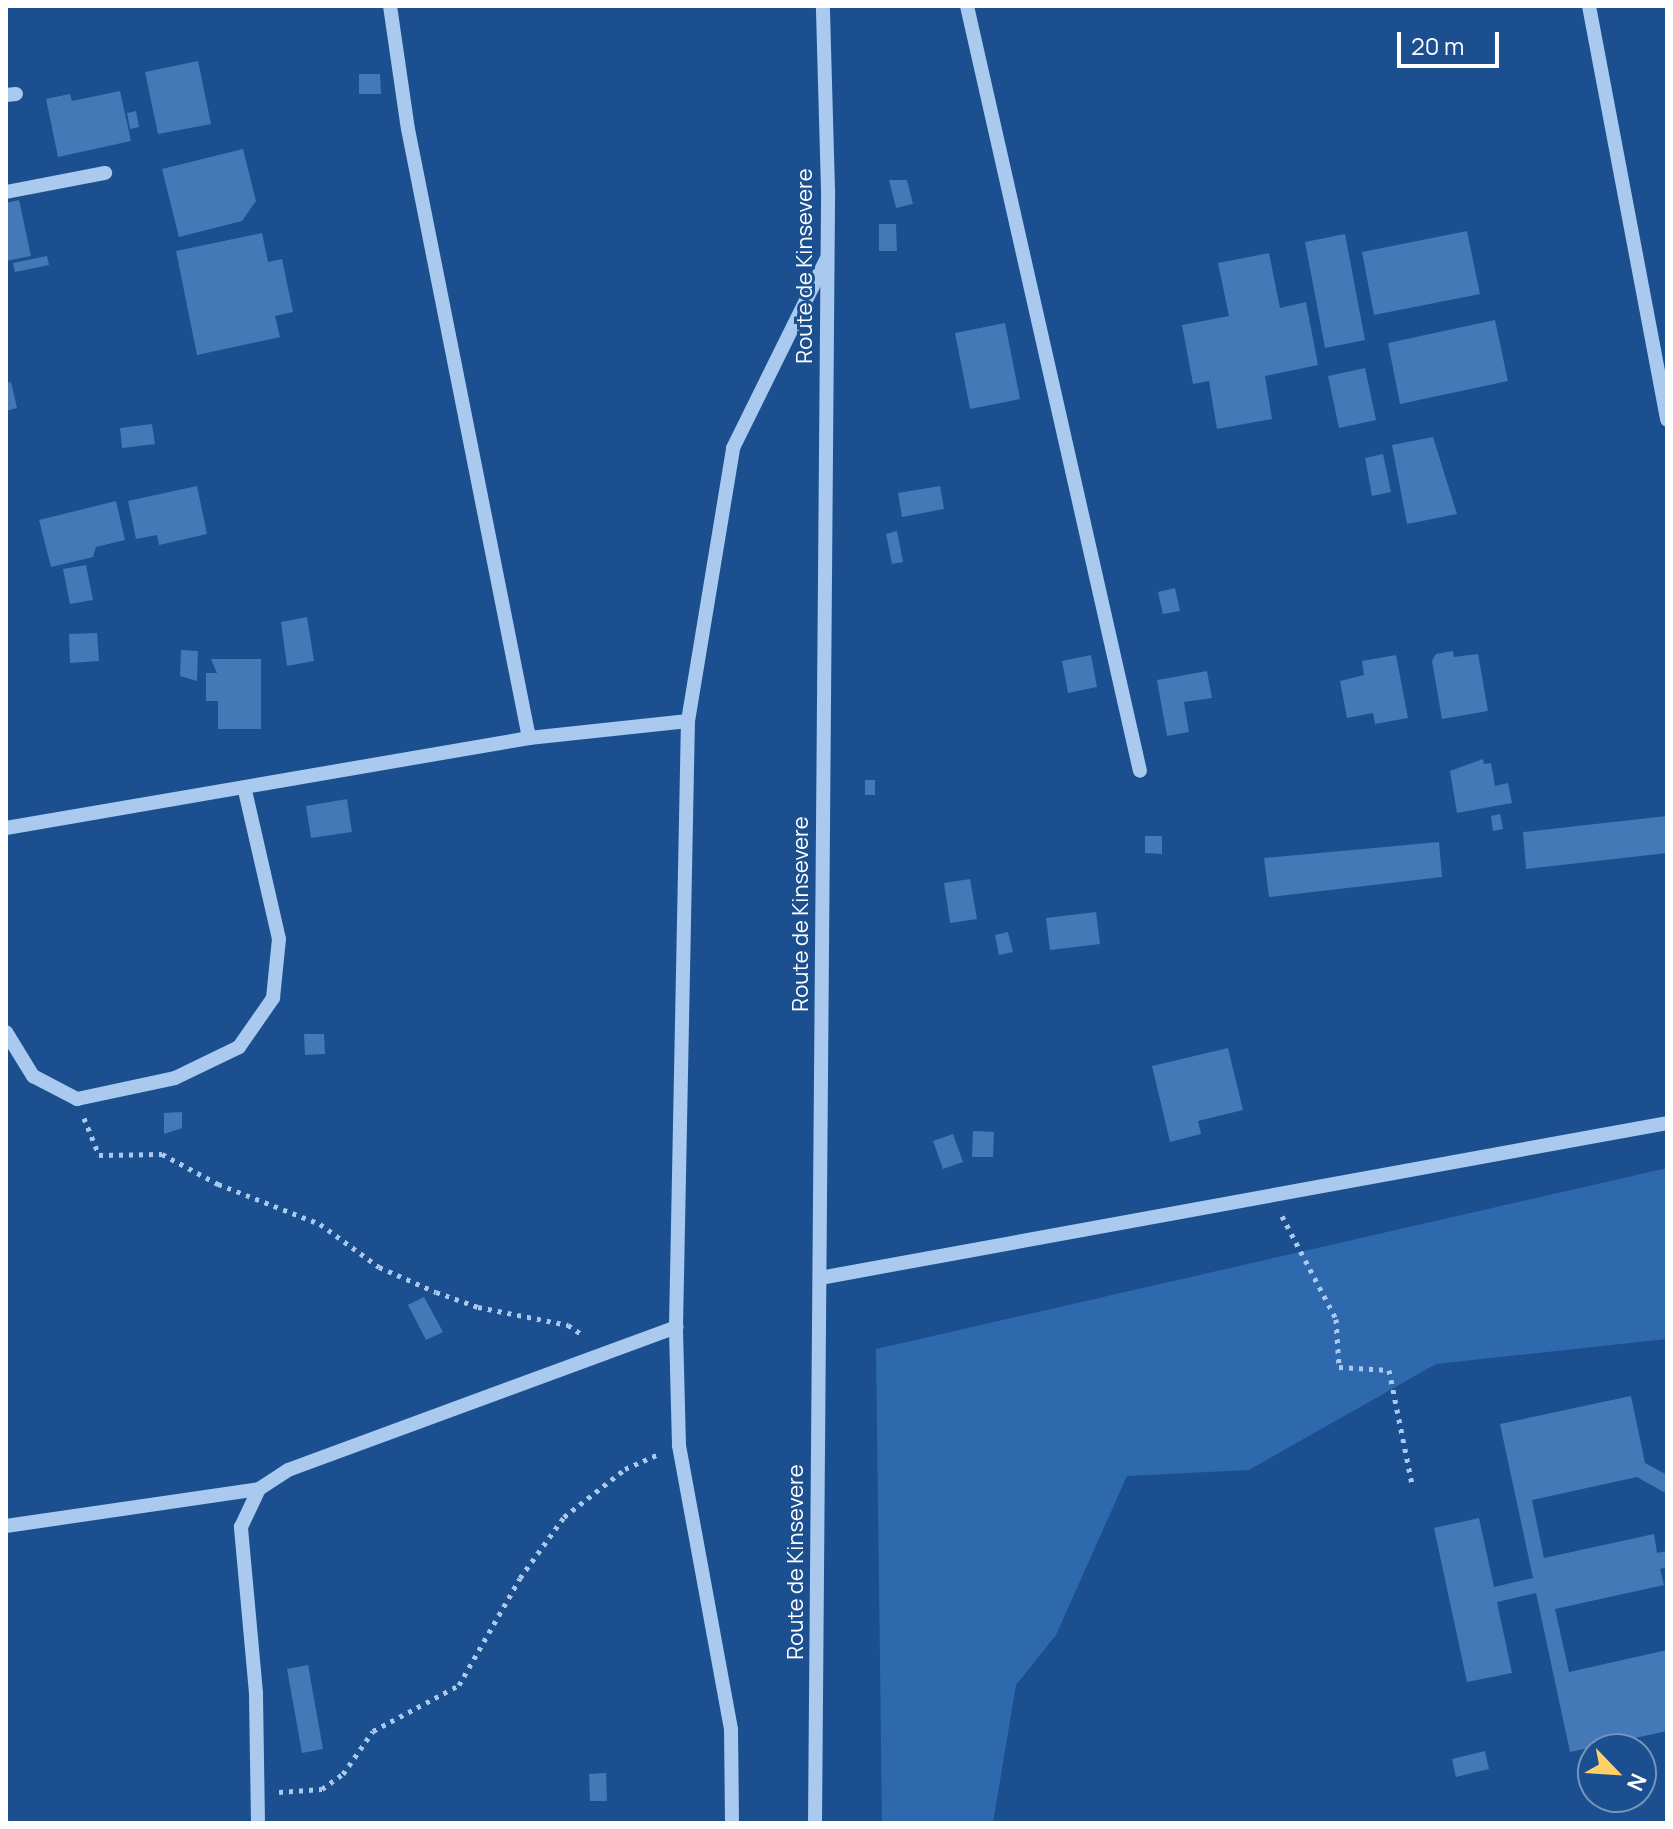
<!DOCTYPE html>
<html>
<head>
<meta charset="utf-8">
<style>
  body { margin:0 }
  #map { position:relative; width:1673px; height:1829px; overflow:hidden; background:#1b4f8f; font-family:Manrope,sans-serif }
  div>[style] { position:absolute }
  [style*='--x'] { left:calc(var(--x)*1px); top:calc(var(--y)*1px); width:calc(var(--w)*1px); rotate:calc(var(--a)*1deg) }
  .green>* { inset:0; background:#2e69ad }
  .building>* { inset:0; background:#4478b7 }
  .path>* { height:5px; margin-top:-2.5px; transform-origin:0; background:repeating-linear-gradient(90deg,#a9c9ee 0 4px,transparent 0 10px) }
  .minor>* { height:14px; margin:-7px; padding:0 7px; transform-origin:7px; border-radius:7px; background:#a9c9ee }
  span { translate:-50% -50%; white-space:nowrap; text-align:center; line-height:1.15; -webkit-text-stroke:6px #1b4f8f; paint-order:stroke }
  .street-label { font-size:22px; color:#fff }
  .frame { position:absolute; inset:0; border:8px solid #fff; pointer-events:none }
  .north { position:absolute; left:1577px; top:1733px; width:80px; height:80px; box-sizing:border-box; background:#1b4f8f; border:2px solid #7695bc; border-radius:50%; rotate:115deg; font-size:22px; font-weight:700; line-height:32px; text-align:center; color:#fff }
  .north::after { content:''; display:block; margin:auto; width:28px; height:36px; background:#ffd166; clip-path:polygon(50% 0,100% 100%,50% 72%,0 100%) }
  .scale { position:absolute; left:1397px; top:32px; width:102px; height:36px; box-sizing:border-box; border:4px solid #fff; border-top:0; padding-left:10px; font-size:24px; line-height:28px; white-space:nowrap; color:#fff; -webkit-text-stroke:6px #1b4f8f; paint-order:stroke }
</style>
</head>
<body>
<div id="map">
  <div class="green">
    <i style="clip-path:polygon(1667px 1168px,1667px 1339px,1436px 1364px,1249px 1470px,1127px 1476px,1056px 1635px,1016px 1685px,993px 1823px,882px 1823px,876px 1349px)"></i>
  </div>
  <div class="building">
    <i style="clip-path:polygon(198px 61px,211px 124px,158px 134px,145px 72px)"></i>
    <i style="clip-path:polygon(359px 74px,380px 74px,381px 94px,359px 94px)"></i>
    <i style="clip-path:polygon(120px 91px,131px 141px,58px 157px,46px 99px,70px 94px,72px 101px)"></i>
    <i style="clip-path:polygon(136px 111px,139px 127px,130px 129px,127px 113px)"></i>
    <i style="clip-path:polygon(243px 149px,256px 201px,242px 221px,179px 237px,162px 169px)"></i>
    <i style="clip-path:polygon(889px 180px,907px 180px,913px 204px,896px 208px)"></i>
    <i style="clip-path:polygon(19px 200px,31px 256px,6px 261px,6px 203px)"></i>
    <i style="clip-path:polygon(879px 224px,896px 224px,897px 251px,879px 251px)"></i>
    <i style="clip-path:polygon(1467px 231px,1480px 294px,1374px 315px,1362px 252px)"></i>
    <i style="clip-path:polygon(262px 233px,268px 262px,282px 259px,293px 312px,275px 316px,280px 337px,197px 355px,176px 251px)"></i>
    <i style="clip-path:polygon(1345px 234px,1365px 340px,1325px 348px,1305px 242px)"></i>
    <i style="clip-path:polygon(1269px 253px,1280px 308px,1306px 302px,1318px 365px,1265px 376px,1272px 419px,1217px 429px,1209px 381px,1193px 384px,1182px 325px,1229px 316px,1218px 263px)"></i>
    <i style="clip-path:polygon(47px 256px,49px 265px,15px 272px,13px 263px)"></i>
    <i style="clip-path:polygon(1495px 320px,1508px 381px,1400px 404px,1388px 343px)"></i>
    <i style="clip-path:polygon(1005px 323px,1020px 399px,970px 409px,955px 333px)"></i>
    <i style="clip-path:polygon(1365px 368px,1376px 420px,1339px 428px,1328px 376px)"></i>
    <i style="clip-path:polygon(11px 382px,17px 408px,6px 411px,6px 383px)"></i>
    <i style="clip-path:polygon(152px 424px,155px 444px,122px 448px,120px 428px)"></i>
    <i style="clip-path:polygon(1433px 437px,1457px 514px,1407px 524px,1392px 445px)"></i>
    <i style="clip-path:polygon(1383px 454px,1391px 492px,1372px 496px,1365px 458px)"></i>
    <i style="clip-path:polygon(197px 486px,207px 534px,159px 545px,157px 535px,136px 539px,128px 501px)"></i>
    <i style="clip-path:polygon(940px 486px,944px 509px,902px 517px,898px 493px)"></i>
    <i style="clip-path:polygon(116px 501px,125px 540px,96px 547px,93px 557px,51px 567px,39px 520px)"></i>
    <i style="clip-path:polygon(897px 531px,903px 562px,892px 564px,886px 534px)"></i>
    <i style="clip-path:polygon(86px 565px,93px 600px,70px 604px,63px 569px)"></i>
    <i style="clip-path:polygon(1175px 588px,1180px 611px,1163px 614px,1158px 592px)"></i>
    <i style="clip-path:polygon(307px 617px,314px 661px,287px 666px,281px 622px)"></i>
    <i style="clip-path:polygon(97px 633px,99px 661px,70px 663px,69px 634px)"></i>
    <i style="clip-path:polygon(181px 650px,198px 651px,197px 681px,180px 676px)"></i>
    <i style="clip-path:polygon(1453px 651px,1454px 657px,1478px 654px,1488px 711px,1442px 719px,1432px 661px,1436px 654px)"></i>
    <i style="clip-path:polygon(1091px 655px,1097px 687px,1068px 693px,1062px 661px)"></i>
    <i style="clip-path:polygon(1396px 655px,1408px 718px,1375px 724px,1373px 713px,1347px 718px,1340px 681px,1364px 675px,1362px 661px)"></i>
    <i style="clip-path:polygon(211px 659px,261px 659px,261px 729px,218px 729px,218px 701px,206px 701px,206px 673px,217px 673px)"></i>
    <i style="clip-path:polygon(1207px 671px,1212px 698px,1184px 702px,1189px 732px,1167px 736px,1157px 680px)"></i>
    <i style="clip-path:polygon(1483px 759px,1484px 764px,1491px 763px,1495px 786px,1508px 783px,1512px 803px,1457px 813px,1450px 771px)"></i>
    <i style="clip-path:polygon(865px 780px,875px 780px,875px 795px,865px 795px)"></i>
    <i style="clip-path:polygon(347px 799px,352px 832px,311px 838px,306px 806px)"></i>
    <i style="clip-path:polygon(1500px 814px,1503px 829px,1493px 831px,1491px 816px)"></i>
    <i style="clip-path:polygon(1667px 816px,1667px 853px,1526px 869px,1523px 832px)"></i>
    <i style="clip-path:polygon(1145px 836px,1162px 836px,1162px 854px,1145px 853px)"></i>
    <i style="clip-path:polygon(1439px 842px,1442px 877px,1269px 897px,1264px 858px)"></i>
    <i style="clip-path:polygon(970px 879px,977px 919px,950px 923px,944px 883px)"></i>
    <i style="clip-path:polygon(1096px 912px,1100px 944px,1050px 950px,1046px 918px)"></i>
    <i style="clip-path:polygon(1008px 932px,1013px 952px,999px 955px,995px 935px)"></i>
    <i style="clip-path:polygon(304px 1034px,324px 1034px,325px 1054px,305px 1055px)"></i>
    <i style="clip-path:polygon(1228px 1048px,1243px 1110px,1198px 1121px,1201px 1134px,1170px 1142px,1152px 1066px)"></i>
    <i style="clip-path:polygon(182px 1112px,182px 1128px,164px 1134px,164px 1113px)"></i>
    <i style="clip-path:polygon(973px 1131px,994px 1132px,993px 1157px,972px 1157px)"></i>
    <i style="clip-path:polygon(953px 1134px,963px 1162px,943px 1169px,933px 1141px)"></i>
    <i style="clip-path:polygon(424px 1297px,443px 1332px,426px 1340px,408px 1305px)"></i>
    <i style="clip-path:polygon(1631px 1396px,1645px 1463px,1667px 1475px,1667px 1494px,1637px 1477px,1532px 1500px,1544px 1558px,1654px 1534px,1657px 1553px,1667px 1551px,1667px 1567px,1660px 1569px,1664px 1585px,1555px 1609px,1569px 1672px,1667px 1650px,1667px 1731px,1570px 1752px,1536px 1593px,1497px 1602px,1512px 1673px,1467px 1682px,1434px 1528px,1479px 1518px,1494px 1587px,1533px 1578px,1500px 1424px)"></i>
    <i style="clip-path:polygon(308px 1665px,323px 1749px,302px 1753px,287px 1669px)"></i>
    <i style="clip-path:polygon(1485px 1751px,1489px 1769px,1456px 1777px,1452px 1759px)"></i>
    <i style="clip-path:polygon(606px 1773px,607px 1801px,590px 1801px,589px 1774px)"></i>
  </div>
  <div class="path">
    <i style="--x:84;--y:1118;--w:40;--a:68"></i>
    <i style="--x:99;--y:1155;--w:63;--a:-0.9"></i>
    <i style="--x:162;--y:1154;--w:64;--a:28.2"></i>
    <i style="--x:218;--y:1184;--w:110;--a:21.4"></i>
    <i style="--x:320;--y:1224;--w:73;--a:36.1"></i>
    <i style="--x:379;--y:1267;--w:62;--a:23.7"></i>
    <i style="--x:436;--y:1292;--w:45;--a:19.7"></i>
    <i style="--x:478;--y:1307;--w:92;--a:11.3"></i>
    <i style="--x:568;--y:1325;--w:18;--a:34"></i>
    <i style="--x:1282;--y:1216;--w:116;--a:62.3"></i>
    <i style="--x:1336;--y:1319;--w:48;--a:86.4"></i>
    <i style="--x:1339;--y:1367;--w:50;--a:3.4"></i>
    <i style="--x:1389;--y:1370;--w:116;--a:78.6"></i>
    <i style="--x:279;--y:1792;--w:43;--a:-4"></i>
    <i style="--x:322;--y:1789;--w:26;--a:-36"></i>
    <i style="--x:343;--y:1774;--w:52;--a:-55.1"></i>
    <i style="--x:373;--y:1731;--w:98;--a:-28.1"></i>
    <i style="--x:459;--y:1685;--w:123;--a:-60.3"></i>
    <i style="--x:520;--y:1578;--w:75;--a:-54.2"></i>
    <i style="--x:564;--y:1517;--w:78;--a:-38.2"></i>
    <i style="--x:625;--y:1469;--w:37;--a:-24"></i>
  </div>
  <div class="minor">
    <i style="--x:390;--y:6;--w:124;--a:81.7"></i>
    <i style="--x:408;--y:129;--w:621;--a:78.76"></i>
    <i style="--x:967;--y:6;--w:784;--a:77.26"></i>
    <i style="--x:1589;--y:6;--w:421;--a:79.3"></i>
    <i style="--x:6;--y:95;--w:10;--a:-6"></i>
    <i style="--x:6;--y:192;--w:101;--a:-10.9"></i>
    <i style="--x:6;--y:828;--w:531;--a:-9.76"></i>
    <i style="--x:529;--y:738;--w:160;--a:-6.1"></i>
    <i style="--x:6;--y:1032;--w:52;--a:58.5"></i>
    <i style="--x:33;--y:1076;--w:50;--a:27.6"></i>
    <i style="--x:77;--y:1099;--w:100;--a:-12.1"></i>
    <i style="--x:175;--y:1078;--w:71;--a:-25.8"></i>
    <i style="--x:239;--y:1047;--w:60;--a:-55.2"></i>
    <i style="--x:273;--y:998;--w:59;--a:-84.2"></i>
    <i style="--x:279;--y:939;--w:153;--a:-102.9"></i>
    <i style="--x:820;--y:1278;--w:861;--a:-10.37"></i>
    <i style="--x:6;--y:1526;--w:256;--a:-8.3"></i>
    <i style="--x:258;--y:1823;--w:130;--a:-90.9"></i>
    <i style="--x:256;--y:1693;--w:167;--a:-95.2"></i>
    <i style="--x:241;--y:1527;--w:42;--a:-64.7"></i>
    <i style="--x:259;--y:1489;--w:35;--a:-33"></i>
    <i style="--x:288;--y:1470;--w:414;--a:-20.2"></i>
    <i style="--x:732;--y:1823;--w:94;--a:-90.6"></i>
    <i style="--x:731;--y:1729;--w:289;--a:-100.4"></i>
    <i style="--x:679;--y:1445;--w:118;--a:-91.5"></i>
    <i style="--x:676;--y:1327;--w:606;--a:-88.87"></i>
    <i style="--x:688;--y:721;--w:277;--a:-80.6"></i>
    <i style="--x:733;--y:448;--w:210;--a:-63.7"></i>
    <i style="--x:815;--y:1823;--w:1633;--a:-89.54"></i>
    <i style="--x:828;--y:190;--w:184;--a:-91.6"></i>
  </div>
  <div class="street-label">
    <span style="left:805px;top:266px;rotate:-90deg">Route de Kinsevere</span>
    <span style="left:801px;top:914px;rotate:-90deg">Route de Kinsevere</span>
    <span style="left:796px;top:1562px;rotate:-90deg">Route de Kinsevere</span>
  </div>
  <div class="frame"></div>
  <div class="north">N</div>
  <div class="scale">20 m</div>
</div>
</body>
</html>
